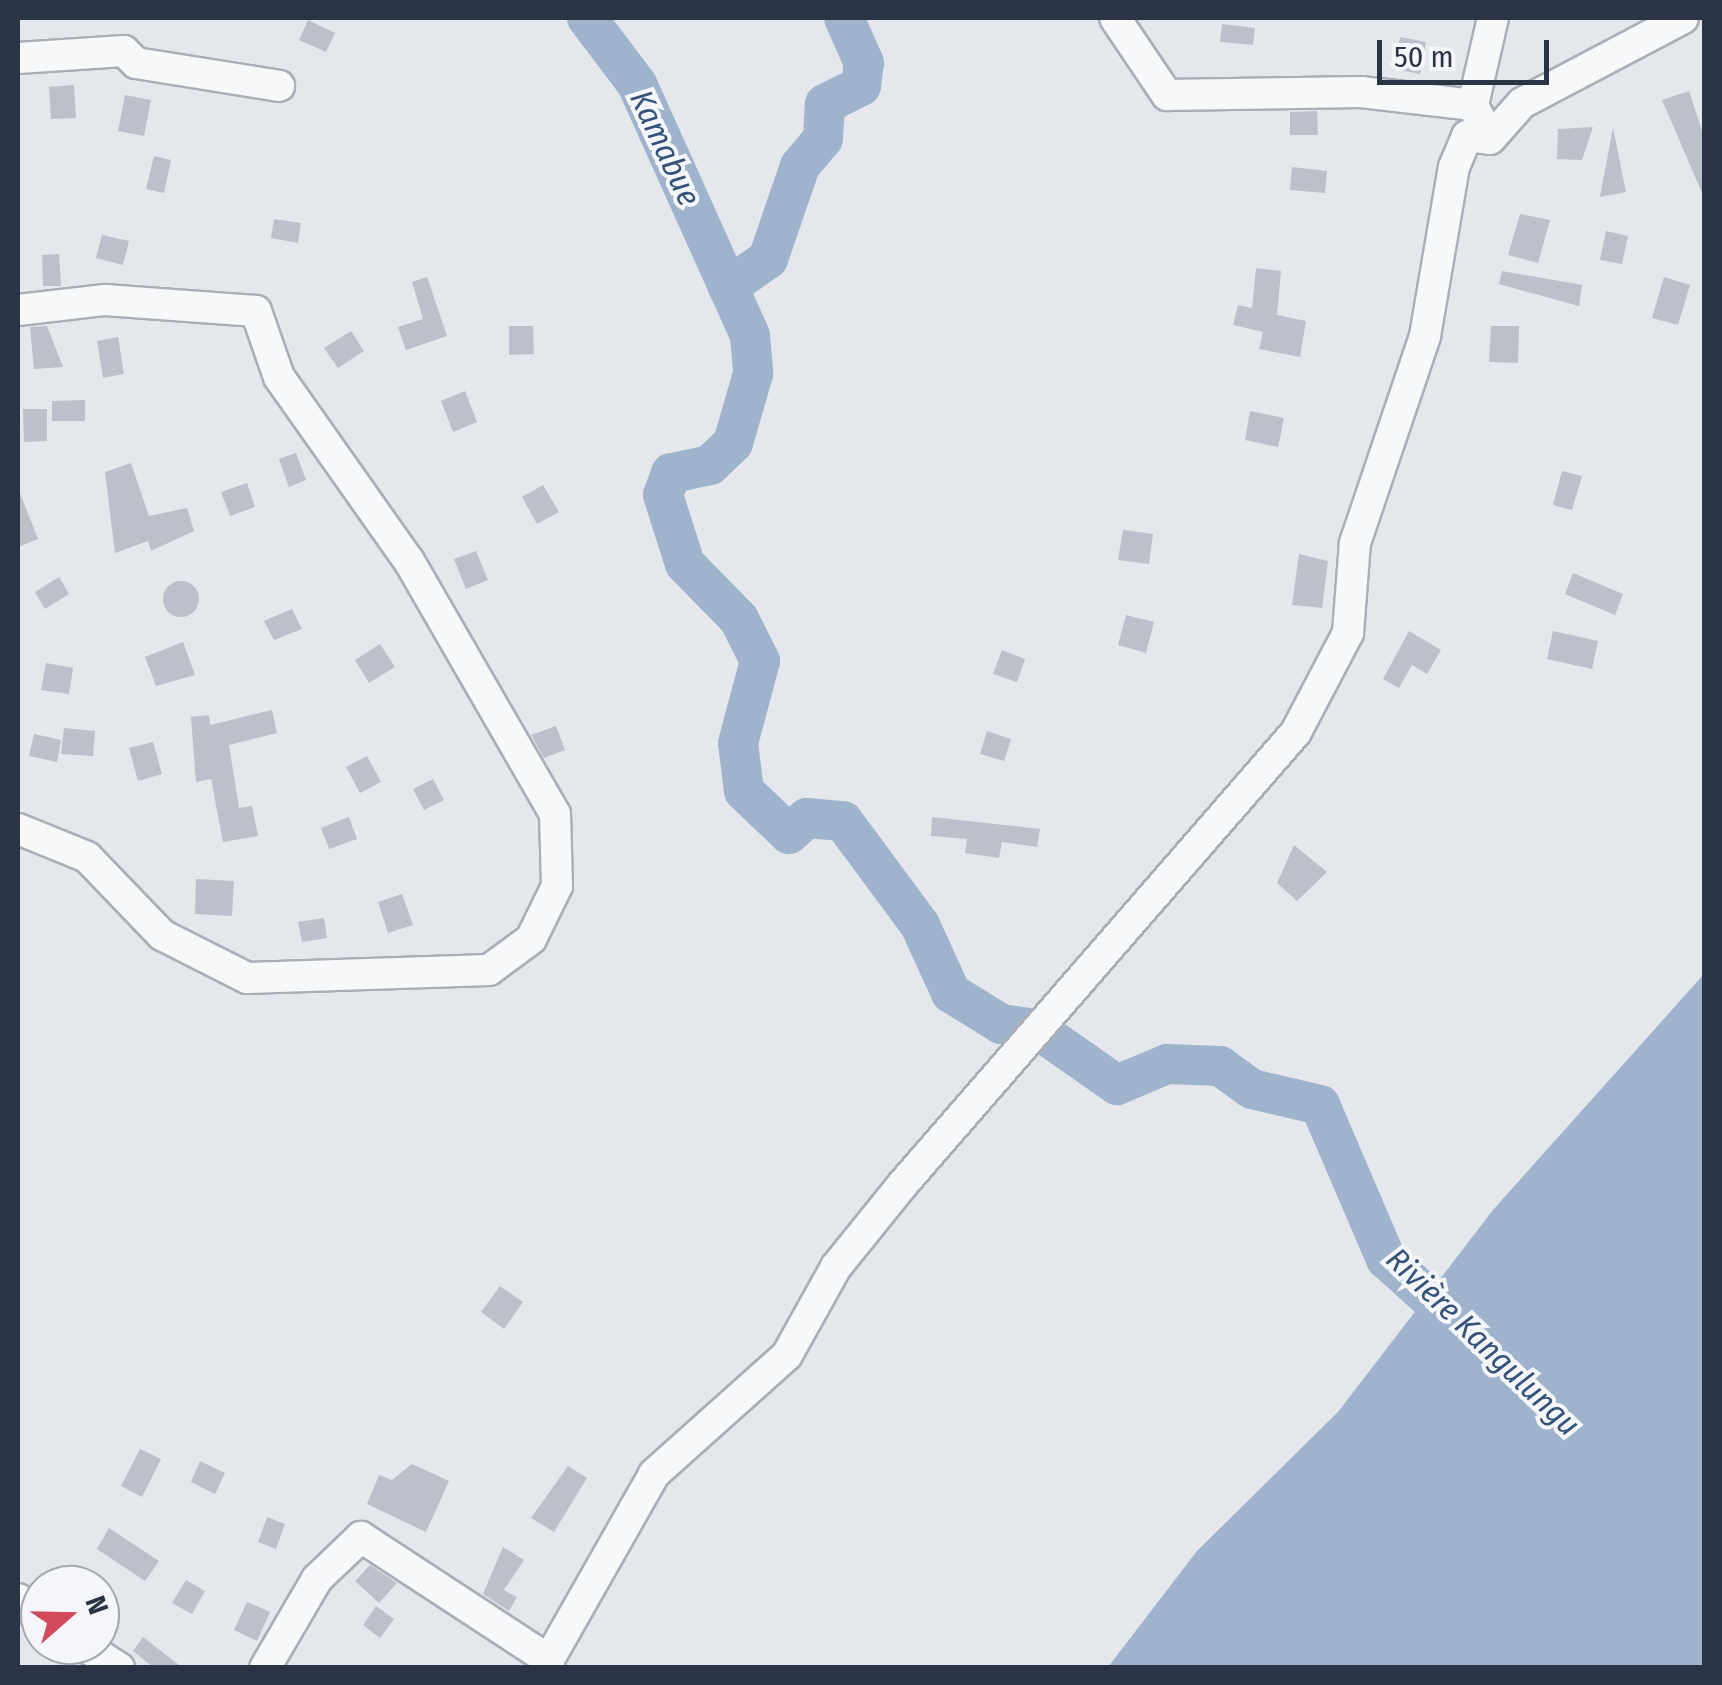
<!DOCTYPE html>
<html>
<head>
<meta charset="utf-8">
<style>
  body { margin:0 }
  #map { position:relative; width:1722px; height:1685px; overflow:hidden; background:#e4e7ec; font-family:"Fira Sans Condensed",sans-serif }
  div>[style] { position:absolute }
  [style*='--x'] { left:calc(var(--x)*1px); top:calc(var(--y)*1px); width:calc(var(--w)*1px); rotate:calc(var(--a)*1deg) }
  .water>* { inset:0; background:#9fb4cc }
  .river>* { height:40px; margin:-20px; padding:0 20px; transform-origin:20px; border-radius:20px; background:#9fb4cc }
  .building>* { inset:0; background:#bbc0ca }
  .round { border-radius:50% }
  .roads { filter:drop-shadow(2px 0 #a9aeb7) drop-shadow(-2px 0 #a9aeb7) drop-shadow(0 2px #a9aeb7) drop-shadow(0 -2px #a9aeb7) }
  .minor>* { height:30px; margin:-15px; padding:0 15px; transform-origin:15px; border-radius:15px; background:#f7f8fa }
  span { translate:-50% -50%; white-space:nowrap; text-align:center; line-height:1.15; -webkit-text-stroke:8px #f4f6f9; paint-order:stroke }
  .water-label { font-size:32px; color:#34527a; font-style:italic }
  .frame { position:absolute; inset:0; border:20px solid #2b3445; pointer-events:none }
  .north { position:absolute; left:20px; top:1565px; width:100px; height:100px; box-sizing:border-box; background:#f4f6f9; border:2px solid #a4a8b1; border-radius:50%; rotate:70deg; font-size:28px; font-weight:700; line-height:40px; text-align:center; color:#2b3445 }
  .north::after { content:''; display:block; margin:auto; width:35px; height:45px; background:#d1495b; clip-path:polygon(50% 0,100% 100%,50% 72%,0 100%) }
  .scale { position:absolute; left:1377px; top:40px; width:172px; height:45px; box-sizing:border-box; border:5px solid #2b3445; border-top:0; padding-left:12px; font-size:30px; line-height:35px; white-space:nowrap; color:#2b3445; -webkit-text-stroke:8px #f4f6f9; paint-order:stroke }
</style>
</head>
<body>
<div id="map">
  <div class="water">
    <i style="clip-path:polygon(1704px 974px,1704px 1667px,1108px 1667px,1197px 1551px,1338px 1412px,1493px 1210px)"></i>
  </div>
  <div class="river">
    <i style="--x:587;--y:18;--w:83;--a:52.9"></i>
    <i style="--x:637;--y:84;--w:276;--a:65.8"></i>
    <i style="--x:750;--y:336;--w:38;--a:85"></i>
    <i style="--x:753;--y:374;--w:72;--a:106.2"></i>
    <i style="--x:733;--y:443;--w:32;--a:136"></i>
    <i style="--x:710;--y:465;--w:40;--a:168"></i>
    <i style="--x:671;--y:473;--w:23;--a:110"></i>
    <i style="--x:663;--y:495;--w:72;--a:72.3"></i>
    <i style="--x:685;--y:564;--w:77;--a:45.5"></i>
    <i style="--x:739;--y:619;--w:47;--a:63.4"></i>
    <i style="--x:760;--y:661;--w:85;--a:105"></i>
    <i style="--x:738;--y:743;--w:48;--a:82.9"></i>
    <i style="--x:744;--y:791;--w:62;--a:43.7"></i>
    <i style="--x:789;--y:834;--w:24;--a:-42"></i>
    <i style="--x:807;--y:818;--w:36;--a:5"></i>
    <i style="--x:843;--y:821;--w:129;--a:53.5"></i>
    <i style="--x:920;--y:925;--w:75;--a:65.5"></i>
    <i style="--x:951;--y:993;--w:59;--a:31.8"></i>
    <i style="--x:1001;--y:1024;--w:36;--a:8"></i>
    <i style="--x:1037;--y:1029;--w:98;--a:35"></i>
    <i style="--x:1117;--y:1085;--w:54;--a:-22.8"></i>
    <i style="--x:1167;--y:1064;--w:53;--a:2.2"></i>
    <i style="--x:1220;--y:1066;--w:39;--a:36"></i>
    <i style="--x:1252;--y:1089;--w:70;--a:13.2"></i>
    <i style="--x:1320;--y:1105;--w:168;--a:66.8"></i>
    <i style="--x:1386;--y:1259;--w:108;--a:42"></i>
    <i style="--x:728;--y:287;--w:49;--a:-35"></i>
    <i style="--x:768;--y:259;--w:98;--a:-71"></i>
    <i style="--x:800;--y:166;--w:35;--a:-50"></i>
    <i style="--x:823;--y:139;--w:35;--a:-87"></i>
    <i style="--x:825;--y:104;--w:40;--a:-26.6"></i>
    <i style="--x:861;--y:86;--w:23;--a:-83"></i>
    <i style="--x:864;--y:63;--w:49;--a:-114"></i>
  </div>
  <div class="building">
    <i style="clip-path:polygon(308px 20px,335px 33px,326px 52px,299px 40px)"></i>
    <i style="clip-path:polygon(1222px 24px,1255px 28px,1253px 45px,1220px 42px)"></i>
    <i style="clip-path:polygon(1400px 37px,1426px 42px,1420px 74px,1395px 69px)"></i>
    <i style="clip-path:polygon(74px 85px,76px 118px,51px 119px,49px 87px)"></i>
    <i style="clip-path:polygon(1689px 91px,1704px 137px,1702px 193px,1662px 100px)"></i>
    <i style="clip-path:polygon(125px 95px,151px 100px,144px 136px,118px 131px)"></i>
    <i style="clip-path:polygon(1317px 111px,1318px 135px,1290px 135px,1290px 112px)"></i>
    <i style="clip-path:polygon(1593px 127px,1582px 160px,1557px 159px,1558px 129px)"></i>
    <i style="clip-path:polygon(1613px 128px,1626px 192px,1600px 197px)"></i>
    <i style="clip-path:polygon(154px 156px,171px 160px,164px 193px,146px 189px)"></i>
    <i style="clip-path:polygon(1292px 167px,1327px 171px,1325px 193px,1290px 190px)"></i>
    <i style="clip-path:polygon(1520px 214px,1550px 220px,1538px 263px,1508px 255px)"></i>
    <i style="clip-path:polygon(274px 219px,301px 223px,298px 243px,271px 238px)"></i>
    <i style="clip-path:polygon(1606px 231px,1628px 236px,1622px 264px,1600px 260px)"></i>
    <i style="clip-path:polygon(102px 235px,129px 241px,123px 265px,96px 258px)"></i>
    <i style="clip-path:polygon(59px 254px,61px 286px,43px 286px,42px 255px)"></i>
    <i style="clip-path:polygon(1256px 268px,1281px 271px,1277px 315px,1306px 321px,1300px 357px,1259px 349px,1263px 332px,1233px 325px,1238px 305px,1252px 308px)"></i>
    <i style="clip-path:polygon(1502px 271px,1582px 285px,1579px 306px,1499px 284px)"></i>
    <i style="clip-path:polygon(427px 277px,447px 336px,406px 350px,398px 327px,423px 319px,412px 282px)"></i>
    <i style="clip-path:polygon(1664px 277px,1690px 285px,1678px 325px,1652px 318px)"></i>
    <i style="clip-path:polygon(47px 326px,63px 367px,34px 369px,30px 327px)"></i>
    <i style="clip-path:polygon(509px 326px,533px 326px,534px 354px,509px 355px)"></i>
    <i style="clip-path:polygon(1491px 326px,1519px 326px,1518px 363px,1489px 362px)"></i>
    <i style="clip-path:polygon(351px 331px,364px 351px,338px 368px,324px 348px)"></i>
    <i style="clip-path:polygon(118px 337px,124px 374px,103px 378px,97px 341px)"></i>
    <i style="clip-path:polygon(465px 391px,477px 422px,453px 432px,441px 401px)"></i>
    <i style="clip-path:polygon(85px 400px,85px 421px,52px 421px,52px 401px)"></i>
    <i style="clip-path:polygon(23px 409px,47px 409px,47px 441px,24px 442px)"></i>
    <i style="clip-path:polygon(1250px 411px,1284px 418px,1278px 447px,1245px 440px)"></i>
    <i style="clip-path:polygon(296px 453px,306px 480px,289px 487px,279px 459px)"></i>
    <i style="clip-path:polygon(131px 463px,149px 516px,187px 508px,194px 531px,151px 551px,148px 541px,115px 553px,105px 472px)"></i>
    <i style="clip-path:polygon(1562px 471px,1582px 476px,1572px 510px,1553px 505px)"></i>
    <i style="clip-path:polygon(247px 483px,255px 507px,230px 516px,221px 492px)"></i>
    <i style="clip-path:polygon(543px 485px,559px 512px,537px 524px,522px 497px)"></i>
    <i style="clip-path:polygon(18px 488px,38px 539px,18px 547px)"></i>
    <i style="clip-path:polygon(1123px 530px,1153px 534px,1149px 564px,1118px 560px)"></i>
    <i style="clip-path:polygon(476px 551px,488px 580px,466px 589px,454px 559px)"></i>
    <i style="clip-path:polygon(1299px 554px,1328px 561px,1322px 608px,1292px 605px)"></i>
    <i style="clip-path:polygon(1573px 573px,1623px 594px,1615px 615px,1565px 594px)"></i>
    <i style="clip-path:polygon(59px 577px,69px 594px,45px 609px,35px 592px)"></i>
    <i class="round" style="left:163px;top:581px;width:36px;height:36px"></i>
    <i style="clip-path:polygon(292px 609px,302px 629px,274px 640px,264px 621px)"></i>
    <i style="clip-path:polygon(1126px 615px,1154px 622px,1146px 653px,1118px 645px)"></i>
    <i style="clip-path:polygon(1409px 631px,1441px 650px,1427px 674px,1412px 665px,1399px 688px,1383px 679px)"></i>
    <i style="clip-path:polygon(1553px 631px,1598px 641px,1592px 669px,1547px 659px)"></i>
    <i style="clip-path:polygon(183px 642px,195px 675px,156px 686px,145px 657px)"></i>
    <i style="clip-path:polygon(380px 644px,395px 667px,369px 683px,355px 660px)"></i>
    <i style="clip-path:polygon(1002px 650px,1025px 659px,1017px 682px,993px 674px)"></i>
    <i style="clip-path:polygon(46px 663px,73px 668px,69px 694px,41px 690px)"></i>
    <i style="clip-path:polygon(272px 710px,277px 733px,229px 745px,239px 808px,252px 806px,258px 836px,223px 842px,211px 779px,196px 782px,191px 717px,209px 715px,210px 725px)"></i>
    <i style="clip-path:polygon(556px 726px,565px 750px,544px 758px,531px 735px)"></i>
    <i style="clip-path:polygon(64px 728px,95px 731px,93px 756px,61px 754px)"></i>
    <i style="clip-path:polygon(987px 731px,1011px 739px,1004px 761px,980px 754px)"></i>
    <i style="clip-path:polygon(34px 734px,61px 740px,57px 762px,29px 756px)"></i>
    <i style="clip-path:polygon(153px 742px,162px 774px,138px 781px,129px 748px)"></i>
    <i style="clip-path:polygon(367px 756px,381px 782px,360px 793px,346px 767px)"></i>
    <i style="clip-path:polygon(433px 779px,444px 800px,424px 810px,413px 789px)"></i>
    <i style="clip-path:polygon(349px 817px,357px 839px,329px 849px,321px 828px)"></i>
    <i style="clip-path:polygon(932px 817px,1040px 829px,1037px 847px,1002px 842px,999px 858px,965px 853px,967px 839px,931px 836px)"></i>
    <i style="clip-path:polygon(1294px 845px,1327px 872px,1297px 901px,1277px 883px)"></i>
    <i style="clip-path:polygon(196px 879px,234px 881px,232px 916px,195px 914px)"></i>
    <i style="clip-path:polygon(402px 894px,413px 925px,388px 933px,378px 902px)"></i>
    <i style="clip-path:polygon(324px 918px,327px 938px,302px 942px,298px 922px)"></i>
    <i style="clip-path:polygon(500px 1286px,523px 1302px,504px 1329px,481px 1312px)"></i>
    <i style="clip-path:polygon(140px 1449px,161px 1459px,142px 1497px,121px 1486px)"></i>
    <i style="clip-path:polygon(200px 1461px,225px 1473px,215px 1494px,191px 1482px)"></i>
    <i style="clip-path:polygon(412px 1464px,449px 1481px,426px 1532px,367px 1504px,379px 1475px,392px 1480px)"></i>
    <i style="clip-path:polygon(568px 1466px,587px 1478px,554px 1532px,531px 1518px)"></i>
    <i style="clip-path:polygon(267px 1517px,285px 1524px,276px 1549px,258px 1542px)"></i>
    <i style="clip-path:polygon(109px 1528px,159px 1561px,145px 1581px,97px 1549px)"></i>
    <i style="clip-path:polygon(503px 1547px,524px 1560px,504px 1590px,517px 1597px,509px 1611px,483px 1594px)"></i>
    <i style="clip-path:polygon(370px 1565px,397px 1583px,379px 1603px,355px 1581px)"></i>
    <i style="clip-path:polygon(186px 1580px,205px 1591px,192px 1614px,172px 1603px)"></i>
    <i style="clip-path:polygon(247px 1602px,270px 1612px,257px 1641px,234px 1630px)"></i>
    <i style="clip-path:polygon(376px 1606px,394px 1619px,380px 1638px,363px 1625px)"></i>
    <i style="clip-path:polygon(143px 1637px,183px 1668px,154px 1668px,133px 1651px)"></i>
  </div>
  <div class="roads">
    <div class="minor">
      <i style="--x:1115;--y:18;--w:93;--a:56"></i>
      <i style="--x:1167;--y:95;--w:194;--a:-0.9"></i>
      <i style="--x:1361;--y:92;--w:113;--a:6.6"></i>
      <i style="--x:18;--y:58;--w:106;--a:-3.8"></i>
      <i style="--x:124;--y:51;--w:17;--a:45"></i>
      <i style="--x:136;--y:63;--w:145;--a:9.1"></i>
      <i style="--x:1482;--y:123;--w:20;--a:-117"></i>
      <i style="--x:1473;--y:105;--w:89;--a:-77.1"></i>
      <i style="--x:1490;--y:139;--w:48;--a:-48.4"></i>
      <i style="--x:1522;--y:103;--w:182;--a:-27.8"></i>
      <i style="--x:18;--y:310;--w:88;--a:-6.6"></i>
      <i style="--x:105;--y:300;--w:151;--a:4.2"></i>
      <i style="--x:256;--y:311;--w:70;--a:70.8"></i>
      <i style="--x:279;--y:377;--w:225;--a:54.8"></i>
      <i style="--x:409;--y:561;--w:292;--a:60"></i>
      <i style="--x:555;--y:814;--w:72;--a:88.4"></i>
      <i style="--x:557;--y:886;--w:59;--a:116.1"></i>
      <i style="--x:531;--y:939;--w:52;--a:143.6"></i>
      <i style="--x:489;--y:970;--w:242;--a:178.1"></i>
      <i style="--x:247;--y:978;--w:95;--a:-153.2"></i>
      <i style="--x:162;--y:935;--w:108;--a:-133.9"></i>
      <i style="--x:87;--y:857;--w:74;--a:-157.9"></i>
      <i style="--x:18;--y:1599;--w:29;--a:41"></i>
      <i style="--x:83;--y:1645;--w:43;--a:32.6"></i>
      <i style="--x:265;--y:1668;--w:103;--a:-59.7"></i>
      <i style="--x:317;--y:1579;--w:61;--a:-43.7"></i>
      <i style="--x:361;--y:1537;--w:225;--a:33.2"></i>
      <i style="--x:544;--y:1668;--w:223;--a:-60.4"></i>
      <i style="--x:654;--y:1474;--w:178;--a:-41.8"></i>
      <i style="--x:787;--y:1355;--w:101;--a:-60.9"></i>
      <i style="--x:836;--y:1267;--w:107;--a:-51.1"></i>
      <i style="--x:903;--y:1184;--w:599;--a:-48.99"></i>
      <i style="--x:1296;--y:732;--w:112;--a:-62.3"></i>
      <i style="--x:1348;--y:633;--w:90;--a:-85.6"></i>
      <i style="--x:1355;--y:543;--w:219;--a:-71.3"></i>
      <i style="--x:1425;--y:336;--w:171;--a:-80.3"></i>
      <i style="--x:1454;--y:167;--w:34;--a:-67"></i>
      <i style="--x:1467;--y:136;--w:23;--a:7"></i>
    </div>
  </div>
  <div class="water-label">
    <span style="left:665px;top:148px;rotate:65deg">Kamabue</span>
    <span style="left:1483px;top:1342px;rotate:44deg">Rivière Kangulungu</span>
  </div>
  <div class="frame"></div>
  <div class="north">N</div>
  <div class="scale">50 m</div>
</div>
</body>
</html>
